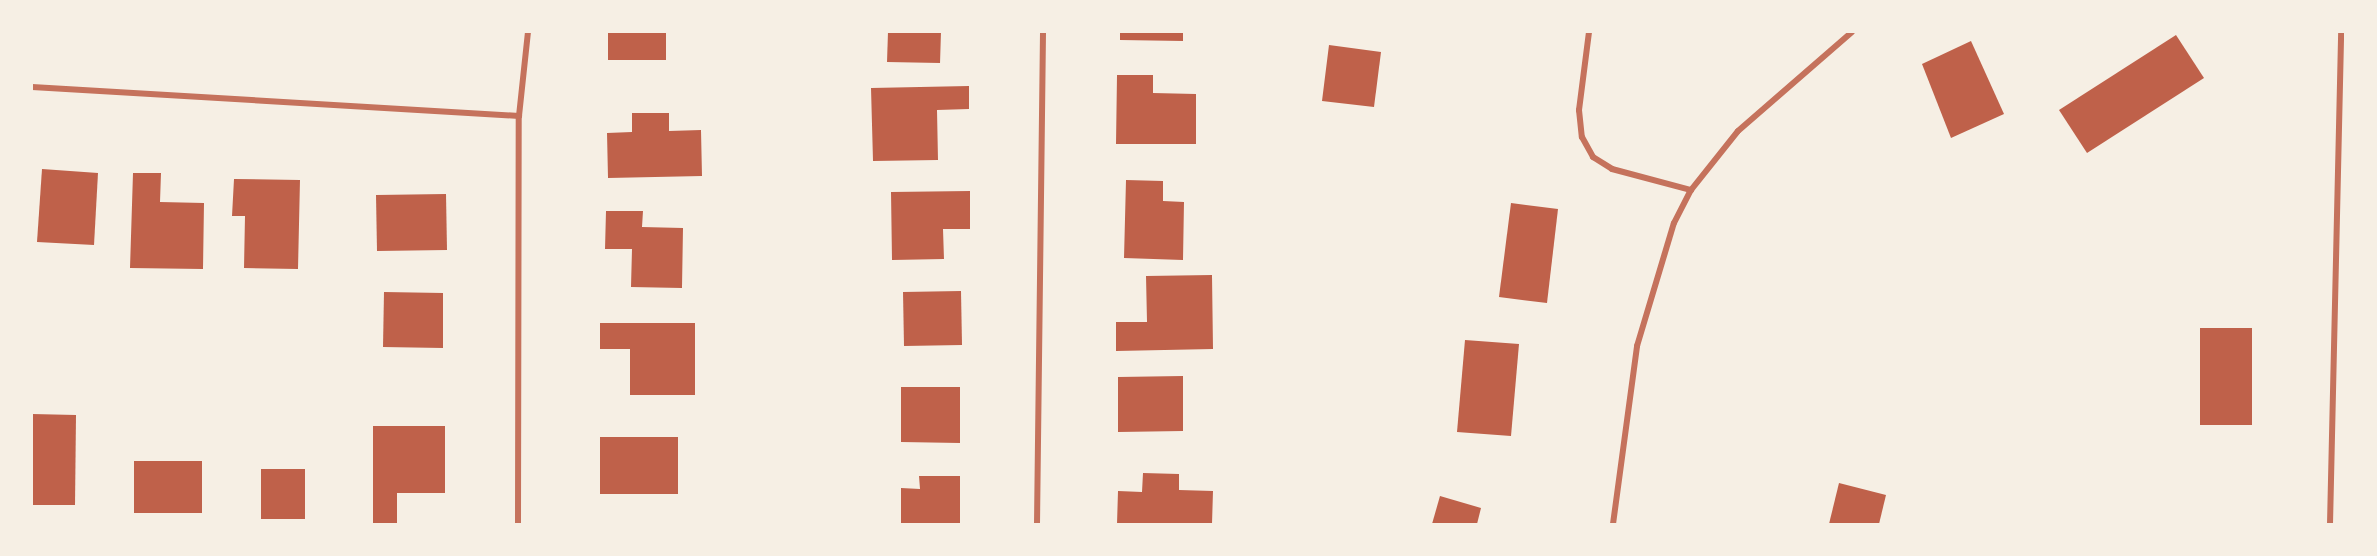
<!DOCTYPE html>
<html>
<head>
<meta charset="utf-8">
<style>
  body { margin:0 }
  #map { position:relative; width:2377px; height:556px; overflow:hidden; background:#f6efe4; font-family:Jost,sans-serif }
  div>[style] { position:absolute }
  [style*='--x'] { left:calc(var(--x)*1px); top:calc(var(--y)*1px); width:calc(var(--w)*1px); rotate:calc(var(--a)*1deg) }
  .building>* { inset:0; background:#bf614a }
  .minor>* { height:6px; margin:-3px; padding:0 3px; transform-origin:3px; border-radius:3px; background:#c5725c }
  span { translate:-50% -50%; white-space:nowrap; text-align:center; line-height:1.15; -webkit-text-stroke:5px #f6efe4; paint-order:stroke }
  .frame { position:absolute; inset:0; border:33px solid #f6efe4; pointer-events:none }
</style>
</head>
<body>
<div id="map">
  <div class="building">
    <i style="clip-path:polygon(608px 32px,666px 32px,666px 60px,608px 60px)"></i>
    <i style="clip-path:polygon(888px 32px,941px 32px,940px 63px,887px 62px)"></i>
    <i style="clip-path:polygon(1120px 32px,1183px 32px,1183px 41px,1120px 40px)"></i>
    <i style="clip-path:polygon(2176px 35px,2204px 78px,2087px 153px,2059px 110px)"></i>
    <i style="clip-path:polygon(1971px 41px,2004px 114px,1951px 138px,1922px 64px)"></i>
    <i style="clip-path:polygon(1329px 45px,1381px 52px,1374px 107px,1322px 101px)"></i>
    <i style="clip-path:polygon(1117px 75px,1153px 75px,1153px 93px,1196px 94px,1196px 144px,1116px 144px)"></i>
    <i style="clip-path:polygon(969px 86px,969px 109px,937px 110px,938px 160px,873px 161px,871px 88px)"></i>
    <i style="clip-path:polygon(632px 113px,669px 113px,669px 131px,701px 130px,702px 176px,608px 178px,607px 133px,632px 132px)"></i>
    <i style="clip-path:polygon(42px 169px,98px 173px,94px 245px,37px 242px)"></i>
    <i style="clip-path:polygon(133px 173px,161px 173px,160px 202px,204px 203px,203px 269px,130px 268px)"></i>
    <i style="clip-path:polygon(234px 179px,300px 180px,298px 269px,244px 268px,245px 216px,232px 216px)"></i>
    <i style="clip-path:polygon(1126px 180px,1163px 181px,1163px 201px,1184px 202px,1183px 260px,1124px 258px)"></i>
    <i style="clip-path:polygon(970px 191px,970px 229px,943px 229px,944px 259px,892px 260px,891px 192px)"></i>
    <i style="clip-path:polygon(446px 194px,447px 250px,377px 251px,376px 195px)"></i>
    <i style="clip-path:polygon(1511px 203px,1558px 209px,1547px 303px,1499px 297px)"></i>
    <i style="clip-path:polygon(606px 211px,643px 211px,642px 227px,683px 228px,682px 288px,631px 287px,632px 249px,605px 249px)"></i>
    <i style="clip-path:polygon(1212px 275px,1213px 349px,1116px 351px,1116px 322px,1147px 322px,1146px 276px)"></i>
    <i style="clip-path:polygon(961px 291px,962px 345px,904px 346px,903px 292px)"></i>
    <i style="clip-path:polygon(384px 292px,443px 293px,443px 348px,383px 347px)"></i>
    <i style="clip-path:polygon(600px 323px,695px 323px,695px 395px,630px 395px,630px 349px,600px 349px)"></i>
    <i style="clip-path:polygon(2200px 328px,2252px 328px,2252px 425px,2200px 425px)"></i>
    <i style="clip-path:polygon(1465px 340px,1519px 344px,1511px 436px,1457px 432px)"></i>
    <i style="clip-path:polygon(1183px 376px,1183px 431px,1118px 432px,1118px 377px)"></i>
    <i style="clip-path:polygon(901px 387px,960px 387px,960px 443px,901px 442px)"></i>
    <i style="clip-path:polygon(32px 414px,76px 415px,75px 505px,32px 505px)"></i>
    <i style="clip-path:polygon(373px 426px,445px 426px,445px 493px,397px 493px,397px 523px,373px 523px)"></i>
    <i style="clip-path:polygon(600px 437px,678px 437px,678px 494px,600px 494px)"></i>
    <i style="clip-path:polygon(134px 461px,202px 461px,202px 513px,134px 513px)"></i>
    <i style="clip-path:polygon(261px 469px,305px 469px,305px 519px,261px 519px)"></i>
    <i style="clip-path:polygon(1143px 473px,1179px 474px,1179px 490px,1213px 491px,1212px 524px,1117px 524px,1118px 491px,1142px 492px)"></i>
    <i style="clip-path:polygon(919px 476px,960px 476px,960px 524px,901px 524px,901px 488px,920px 489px)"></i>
    <i style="clip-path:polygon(1839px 483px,1886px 495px,1879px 524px,1829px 524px)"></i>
    <i style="clip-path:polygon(1440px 496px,1481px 508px,1477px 524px,1432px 524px)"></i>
  </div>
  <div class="minor">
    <i style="--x:1589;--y:32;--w:79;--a:97.3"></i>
    <i style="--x:1579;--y:110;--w:27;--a:84"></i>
    <i style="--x:1582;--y:137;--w:23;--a:61"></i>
    <i style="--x:1593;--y:157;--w:22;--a:32"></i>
    <i style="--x:1612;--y:169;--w:82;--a:14.9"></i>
    <i style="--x:32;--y:87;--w:488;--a:3.4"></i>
    <i style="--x:518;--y:524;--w:408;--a:-89.9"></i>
    <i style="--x:519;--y:116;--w:84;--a:-83.9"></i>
    <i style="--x:1037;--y:524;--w:492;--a:-89.3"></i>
    <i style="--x:1613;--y:524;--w:180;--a:-82.3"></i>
    <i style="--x:1637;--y:346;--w:128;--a:-73.3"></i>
    <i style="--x:1674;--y:223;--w:37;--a:-63"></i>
    <i style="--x:1691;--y:190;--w:75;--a:-51.5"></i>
    <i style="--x:1738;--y:131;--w:151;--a:-41"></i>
    <i style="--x:2330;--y:524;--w:492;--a:-88.7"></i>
  </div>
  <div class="frame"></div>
</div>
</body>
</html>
